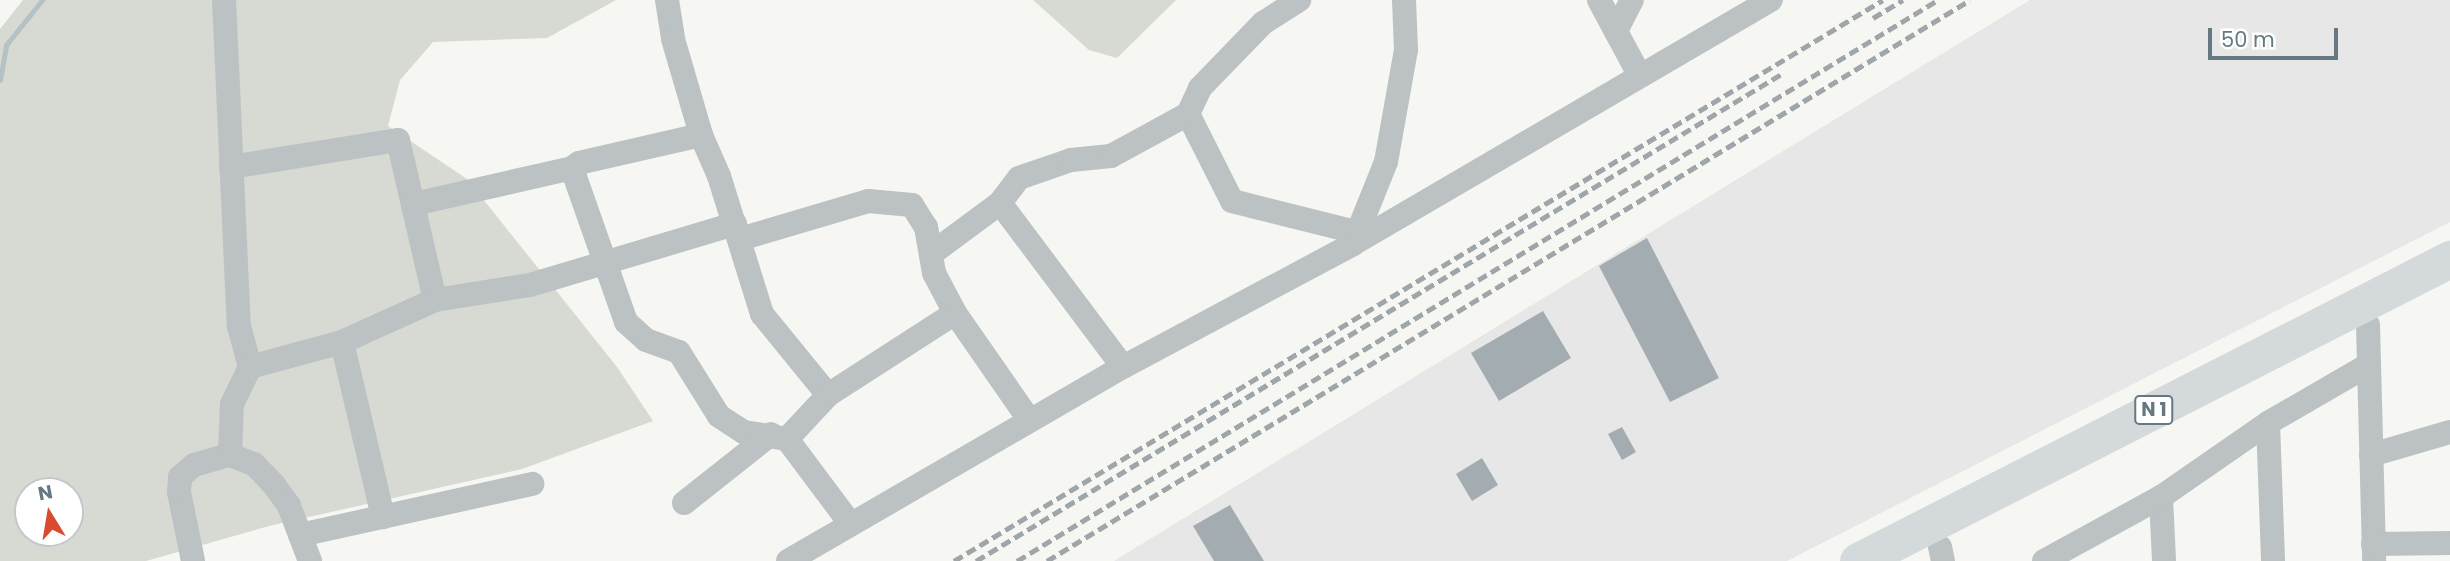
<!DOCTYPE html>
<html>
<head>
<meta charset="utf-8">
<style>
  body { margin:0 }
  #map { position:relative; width:2450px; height:561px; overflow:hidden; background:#f6f6f2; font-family:Poppins,sans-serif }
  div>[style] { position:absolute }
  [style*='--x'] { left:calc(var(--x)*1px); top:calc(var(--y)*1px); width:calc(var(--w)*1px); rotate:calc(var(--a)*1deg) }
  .built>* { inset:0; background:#e6e7e6 }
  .green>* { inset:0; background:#d6dad2 }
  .stream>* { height:5px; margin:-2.5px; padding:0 2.5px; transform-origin:2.5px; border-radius:2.5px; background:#b4c2c5 }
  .building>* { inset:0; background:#a3adb1 }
  .minor>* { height:24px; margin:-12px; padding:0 12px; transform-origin:12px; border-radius:12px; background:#bcc1c4 }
  .highway>* { height:37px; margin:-18.5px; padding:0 18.5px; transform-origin:18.5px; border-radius:18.5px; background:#d4d9dc }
  .rail>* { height:5px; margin-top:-2.5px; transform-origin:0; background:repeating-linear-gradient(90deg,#9ea6aa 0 10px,transparent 0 15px) }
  span { translate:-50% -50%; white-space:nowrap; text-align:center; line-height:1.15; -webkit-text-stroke:7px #fff; paint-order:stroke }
  .shield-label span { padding:2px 5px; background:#fff; border:2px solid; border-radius:5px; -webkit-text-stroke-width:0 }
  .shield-label { font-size:19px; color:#667882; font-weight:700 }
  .north { position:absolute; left:14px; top:477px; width:70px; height:70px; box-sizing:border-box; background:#fff; border:2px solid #c2c9cd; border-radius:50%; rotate:349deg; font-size:19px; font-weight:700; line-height:28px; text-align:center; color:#667882 }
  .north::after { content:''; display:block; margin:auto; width:24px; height:32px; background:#d94a2f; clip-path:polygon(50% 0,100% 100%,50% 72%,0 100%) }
  .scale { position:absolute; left:2208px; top:28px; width:130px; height:32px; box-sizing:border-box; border:4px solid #667882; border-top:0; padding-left:9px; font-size:21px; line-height:24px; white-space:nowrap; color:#667882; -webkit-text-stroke:5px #fff; paint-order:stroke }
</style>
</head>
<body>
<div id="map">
  <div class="built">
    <i style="clip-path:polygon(2030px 0,2450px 0,2450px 222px,1787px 561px,1114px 561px)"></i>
  </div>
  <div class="green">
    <i style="clip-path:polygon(evenodd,23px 0,616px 0,547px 38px,433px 42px,400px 80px,388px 126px,467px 179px,617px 367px,653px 421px,522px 469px,269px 526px,146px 561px,0 561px,0 29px,23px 0,28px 491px,70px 491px,70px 533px,28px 533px,28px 491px)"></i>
    <i style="clip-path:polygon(1033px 0,1176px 0,1117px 58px,1089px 50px)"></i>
  </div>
  <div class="stream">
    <i style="--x:0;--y:80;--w:36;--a:-80"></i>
    <i style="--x:6;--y:45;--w:58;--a:-51.3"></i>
  </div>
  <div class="building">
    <i style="clip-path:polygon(1647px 238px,1719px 378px,1670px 402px,1599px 266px)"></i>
    <i style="clip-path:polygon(1543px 311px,1571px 358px,1499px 401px,1471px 353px)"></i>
    <i style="clip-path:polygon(1622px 427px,1636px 452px,1622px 460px,1608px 434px)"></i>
    <i style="clip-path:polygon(1482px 458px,1498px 485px,1472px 501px,1456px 474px)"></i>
    <i style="clip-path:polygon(1230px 505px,1264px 561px,1214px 561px,1193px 526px)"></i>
  </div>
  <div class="minor">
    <i style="--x:224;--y:0;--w:326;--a:87.4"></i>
    <i style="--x:239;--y:326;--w:42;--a:75"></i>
    <i style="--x:667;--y:0;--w:39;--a:81"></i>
    <i style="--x:673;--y:39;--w:100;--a:73.7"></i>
    <i style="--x:701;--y:135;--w:125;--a:167.1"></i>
    <i style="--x:579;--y:163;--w:9;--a:144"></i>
    <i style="--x:572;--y:168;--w:9;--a:72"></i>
    <i style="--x:575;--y:177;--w:154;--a:70.6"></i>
    <i style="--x:626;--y:322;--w:27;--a:42"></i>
    <i style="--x:646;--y:340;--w:35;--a:20"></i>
    <i style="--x:679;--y:352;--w:75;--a:58"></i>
    <i style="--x:719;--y:416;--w:30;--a:33"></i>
    <i style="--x:744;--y:432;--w:44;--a:9.2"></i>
    <i style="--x:787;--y:439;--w:104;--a:53.2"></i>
    <i style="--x:1599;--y:0;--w:86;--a:61.7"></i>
    <i style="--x:1616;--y:31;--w:35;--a:-63"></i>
    <i style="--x:1188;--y:114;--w:97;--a:63.2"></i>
    <i style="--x:1232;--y:201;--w:127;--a:14.1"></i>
    <i style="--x:701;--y:135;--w:45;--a:66.3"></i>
    <i style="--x:719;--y:176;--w:145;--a:72.7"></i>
    <i style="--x:762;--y:314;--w:104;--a:50.8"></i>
    <i style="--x:231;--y:167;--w:169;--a:-9.2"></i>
    <i style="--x:398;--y:140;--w:164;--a:77"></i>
    <i style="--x:1000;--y:203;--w:205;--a:53.1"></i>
    <i style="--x:414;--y:204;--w:162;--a:-12.8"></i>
    <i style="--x:740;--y:239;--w:134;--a:-16.5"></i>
    <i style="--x:868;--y:201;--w:44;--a:5.2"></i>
    <i style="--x:912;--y:205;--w:26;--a:58"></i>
    <i style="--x:926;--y:227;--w:47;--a:80.1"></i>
    <i style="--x:934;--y:273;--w:45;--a:62.3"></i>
    <i style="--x:1353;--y:244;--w:88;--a:-68.1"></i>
    <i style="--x:1386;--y:162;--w:114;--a:-79.9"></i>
    <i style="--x:1406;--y:50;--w:50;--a:-92.3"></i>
    <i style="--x:931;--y:254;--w:86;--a:-36.5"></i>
    <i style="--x:1000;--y:203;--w:31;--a:-53"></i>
    <i style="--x:1019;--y:178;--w:55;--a:-19.1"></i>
    <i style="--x:1071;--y:160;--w:40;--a:-5.7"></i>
    <i style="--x:1111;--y:156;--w:88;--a:-28.6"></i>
    <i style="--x:1188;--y:114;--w:29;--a:-65"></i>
    <i style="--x:1200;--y:88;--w:91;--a:-45.9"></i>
    <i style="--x:1263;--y:23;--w:43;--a:-32.6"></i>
    <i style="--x:2368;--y:325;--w:236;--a:88.5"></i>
    <i style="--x:342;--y:342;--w:180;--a:76.8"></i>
    <i style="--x:2268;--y:423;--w:138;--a:87.9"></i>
    <i style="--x:787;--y:439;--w:60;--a:-47"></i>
    <i style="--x:828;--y:395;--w:151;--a:-32.8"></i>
    <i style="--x:955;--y:313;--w:131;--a:55.2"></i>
    <i style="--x:230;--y:455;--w:51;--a:-87.8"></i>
    <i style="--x:232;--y:404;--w:41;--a:-64.1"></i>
    <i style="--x:250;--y:367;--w:95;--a:-15.2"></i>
    <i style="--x:342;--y:342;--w:102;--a:-24.3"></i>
    <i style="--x:435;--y:300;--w:96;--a:-9"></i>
    <i style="--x:530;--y:285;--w:214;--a:-16.6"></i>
    <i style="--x:2371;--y:455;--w:82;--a:-16.2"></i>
    <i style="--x:2161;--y:497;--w:64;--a:87.3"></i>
    <i style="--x:684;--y:503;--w:111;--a:-38.4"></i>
    <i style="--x:300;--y:535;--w:238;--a:-12.4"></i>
    <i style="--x:2373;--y:544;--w:77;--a:-0.7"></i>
    <i style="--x:1940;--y:547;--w:14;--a:78"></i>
    <i style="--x:193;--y:561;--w:70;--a:-101.5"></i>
    <i style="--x:179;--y:492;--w:15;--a:-86"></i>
    <i style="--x:180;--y:477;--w:18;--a:-41"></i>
    <i style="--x:194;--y:465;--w:37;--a:-16"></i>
    <i style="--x:230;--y:455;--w:26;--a:21"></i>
    <i style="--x:254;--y:464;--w:29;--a:46"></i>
    <i style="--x:274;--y:485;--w:26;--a:54"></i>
    <i style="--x:289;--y:506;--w:59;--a:69.1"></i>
    <i style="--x:788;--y:561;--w:387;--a:-30.1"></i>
    <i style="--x:1123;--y:367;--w:261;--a:-28.1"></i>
    <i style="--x:1353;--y:244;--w:484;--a:-30.3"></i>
    <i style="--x:2044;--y:561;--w:133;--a:-28.7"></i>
    <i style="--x:2161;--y:497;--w:130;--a:-34.7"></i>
    <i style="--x:2268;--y:423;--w:116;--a:-30.1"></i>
  </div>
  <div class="highway">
    <i style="--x:1858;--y:561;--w:665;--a:-27.03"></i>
  </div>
  <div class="rail">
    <i style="--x:1873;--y:18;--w:35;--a:-31"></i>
    <i style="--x:954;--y:561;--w:1085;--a:-31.13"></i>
    <i style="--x:976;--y:561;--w:943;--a:-31.16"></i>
    <i style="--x:1017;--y:561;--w:1078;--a:-31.35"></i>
    <i style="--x:1047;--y:561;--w:1080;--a:-31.29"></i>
  </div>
  <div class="shield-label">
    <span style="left:2154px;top:410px">N 1</span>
  </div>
  <div class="north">N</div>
  <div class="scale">50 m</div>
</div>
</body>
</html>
